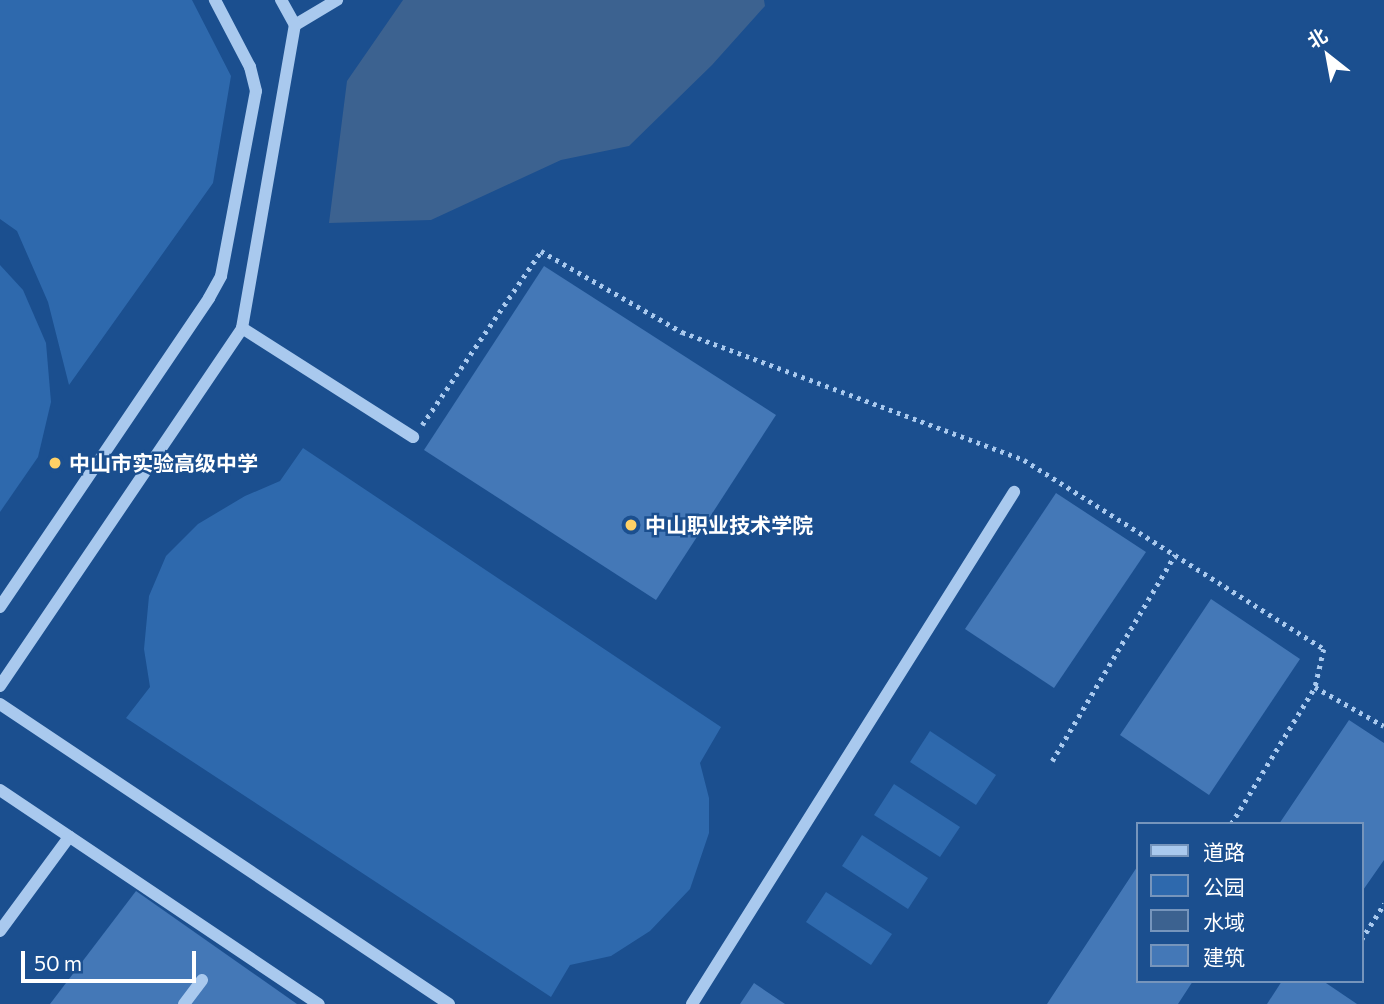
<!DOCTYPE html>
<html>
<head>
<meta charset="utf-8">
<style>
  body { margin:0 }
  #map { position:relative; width:1384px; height:1004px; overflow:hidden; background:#1b4f8f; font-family:Commissioner,"Noto Sans SC",sans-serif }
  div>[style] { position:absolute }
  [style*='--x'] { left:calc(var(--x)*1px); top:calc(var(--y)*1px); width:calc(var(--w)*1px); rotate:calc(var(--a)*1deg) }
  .green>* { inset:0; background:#2e69ad }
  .water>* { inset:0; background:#3c6290 }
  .building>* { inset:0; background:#4478b7 }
  .path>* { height:4.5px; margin-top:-2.25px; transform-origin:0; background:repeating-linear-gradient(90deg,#a9c9ee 0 3.5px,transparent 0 8.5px) }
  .minor>* { height:12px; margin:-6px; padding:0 6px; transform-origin:6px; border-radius:6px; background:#a9c9ee }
  .dots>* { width:19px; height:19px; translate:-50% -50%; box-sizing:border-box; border:4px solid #1b4f8f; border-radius:50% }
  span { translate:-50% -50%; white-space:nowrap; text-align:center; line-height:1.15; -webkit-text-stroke:5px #1b4f8f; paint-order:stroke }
  .poi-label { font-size:21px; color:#fff; font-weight:700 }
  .left { translate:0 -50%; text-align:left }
  .legend { position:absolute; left:1136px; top:822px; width:228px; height:161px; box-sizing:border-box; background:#1b4f8f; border:2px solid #7695bc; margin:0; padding:9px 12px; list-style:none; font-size:21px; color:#fff }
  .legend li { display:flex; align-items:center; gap:14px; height:35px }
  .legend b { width:35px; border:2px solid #7695bc }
  .north { position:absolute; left:1293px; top:21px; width:70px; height:70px; -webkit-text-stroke:5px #1b4f8f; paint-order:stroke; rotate:329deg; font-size:19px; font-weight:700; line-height:28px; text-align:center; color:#fff }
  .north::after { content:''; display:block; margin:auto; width:24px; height:32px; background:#fff; clip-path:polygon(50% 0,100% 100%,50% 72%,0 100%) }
  .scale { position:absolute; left:21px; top:951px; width:175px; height:32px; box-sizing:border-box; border:4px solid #fff; border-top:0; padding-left:9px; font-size:21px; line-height:24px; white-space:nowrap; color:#fff; -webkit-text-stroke:5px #1b4f8f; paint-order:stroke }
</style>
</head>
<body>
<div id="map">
  <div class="green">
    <i style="clip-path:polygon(0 0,192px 0,231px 76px,213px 183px,69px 385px,48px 302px,17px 231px,0 219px)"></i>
    <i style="clip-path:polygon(0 265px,23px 290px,46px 343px,51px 402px,38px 457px,0 512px)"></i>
    <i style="clip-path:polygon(303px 448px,721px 727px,700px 763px,709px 798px,709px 833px,690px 889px,650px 931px,611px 956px,570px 965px,551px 997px,126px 718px,150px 687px,144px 649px,149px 596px,166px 556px,198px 524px,245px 496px,280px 481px)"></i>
    <i style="clip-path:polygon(930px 731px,996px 775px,976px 805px,910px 762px)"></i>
    <i style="clip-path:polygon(894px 784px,960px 827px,940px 857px,874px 815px)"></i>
    <i style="clip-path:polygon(862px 835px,928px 878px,908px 909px,842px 866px)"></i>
    <i style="clip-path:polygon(826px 892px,892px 934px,871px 965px,806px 922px)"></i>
  </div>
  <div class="water">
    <i style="clip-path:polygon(403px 0,764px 0,765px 6px,712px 65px,629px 146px,561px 160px,431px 220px,329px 223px,347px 81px)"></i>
  </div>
  <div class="building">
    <i style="clip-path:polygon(544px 266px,776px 415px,656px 600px,424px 450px)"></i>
    <i style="clip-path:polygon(1056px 493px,1146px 552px,1054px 688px,965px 629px)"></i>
    <i style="clip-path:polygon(1211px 599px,1300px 659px,1209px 795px,1120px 735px)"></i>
    <i style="clip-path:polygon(1349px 720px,1384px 743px,1384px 860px,1361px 893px,1361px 824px,1279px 824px)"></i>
    <i style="clip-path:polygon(1137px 867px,1137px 981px,1193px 981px,1178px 1004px,1047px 1004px)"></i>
    <i style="clip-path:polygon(136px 891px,297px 1004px,50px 1004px)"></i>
    <i style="clip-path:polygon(1282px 981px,1323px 981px,1357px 1004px,1267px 1004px)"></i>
    <i style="clip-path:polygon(754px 983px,785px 1004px,740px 1004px)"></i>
  </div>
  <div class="path">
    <i style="--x:422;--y:425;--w:211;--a:-55.6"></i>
    <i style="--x:541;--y:251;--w:163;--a:29.9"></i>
    <i style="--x:682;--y:332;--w:365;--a:20.5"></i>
    <i style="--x:1024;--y:460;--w:355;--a:32.2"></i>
    <i style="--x:1324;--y:649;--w:39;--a:103"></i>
    <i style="--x:1315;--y:687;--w:79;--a:29.5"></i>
    <i style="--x:1052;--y:761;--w:240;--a:-59.2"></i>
    <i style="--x:1231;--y:824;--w:161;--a:-58.5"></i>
    <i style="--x:1361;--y:940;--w:43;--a:-57.4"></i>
  </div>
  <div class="minor">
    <i style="--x:295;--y:25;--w:49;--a:-30.8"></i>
    <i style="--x:242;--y:328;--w:308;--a:-80.1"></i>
    <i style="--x:295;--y:25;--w:29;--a:-119"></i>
    <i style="--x:0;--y:607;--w:373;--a:-55.9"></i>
    <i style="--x:209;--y:298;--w:25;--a:-61"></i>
    <i style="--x:221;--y:276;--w:188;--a:-79.3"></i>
    <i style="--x:256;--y:91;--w:25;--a:-104"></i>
    <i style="--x:250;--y:67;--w:76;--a:-117.6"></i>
    <i style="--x:0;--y:686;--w:432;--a:-55.9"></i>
    <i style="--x:242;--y:328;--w:203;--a:32.5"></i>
    <i style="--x:0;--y:704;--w:540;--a:33.75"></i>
    <i style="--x:0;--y:790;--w:384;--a:33.9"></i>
    <i style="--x:0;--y:931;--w:117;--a:-53.7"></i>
    <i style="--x:184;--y:1004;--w:30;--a:-53"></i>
    <i style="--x:692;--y:1004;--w:605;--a:-57.83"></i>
  </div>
  <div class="dots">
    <i style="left:55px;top:463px;background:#ffd166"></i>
    <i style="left:631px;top:525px;background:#ffd166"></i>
  </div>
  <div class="poi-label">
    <span class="left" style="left:69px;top:463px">中山市实验高级中学</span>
    <span class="left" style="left:645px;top:525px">中山职业技术学院</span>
  </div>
  <ul class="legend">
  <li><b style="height:9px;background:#a9c9ee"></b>道路</li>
  <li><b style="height:19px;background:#2e69ad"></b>公园</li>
  <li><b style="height:19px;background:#3c6290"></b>水域</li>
  <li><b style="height:19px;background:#4478b7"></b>建筑</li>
  </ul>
  <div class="north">北</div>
  <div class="scale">50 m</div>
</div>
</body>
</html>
